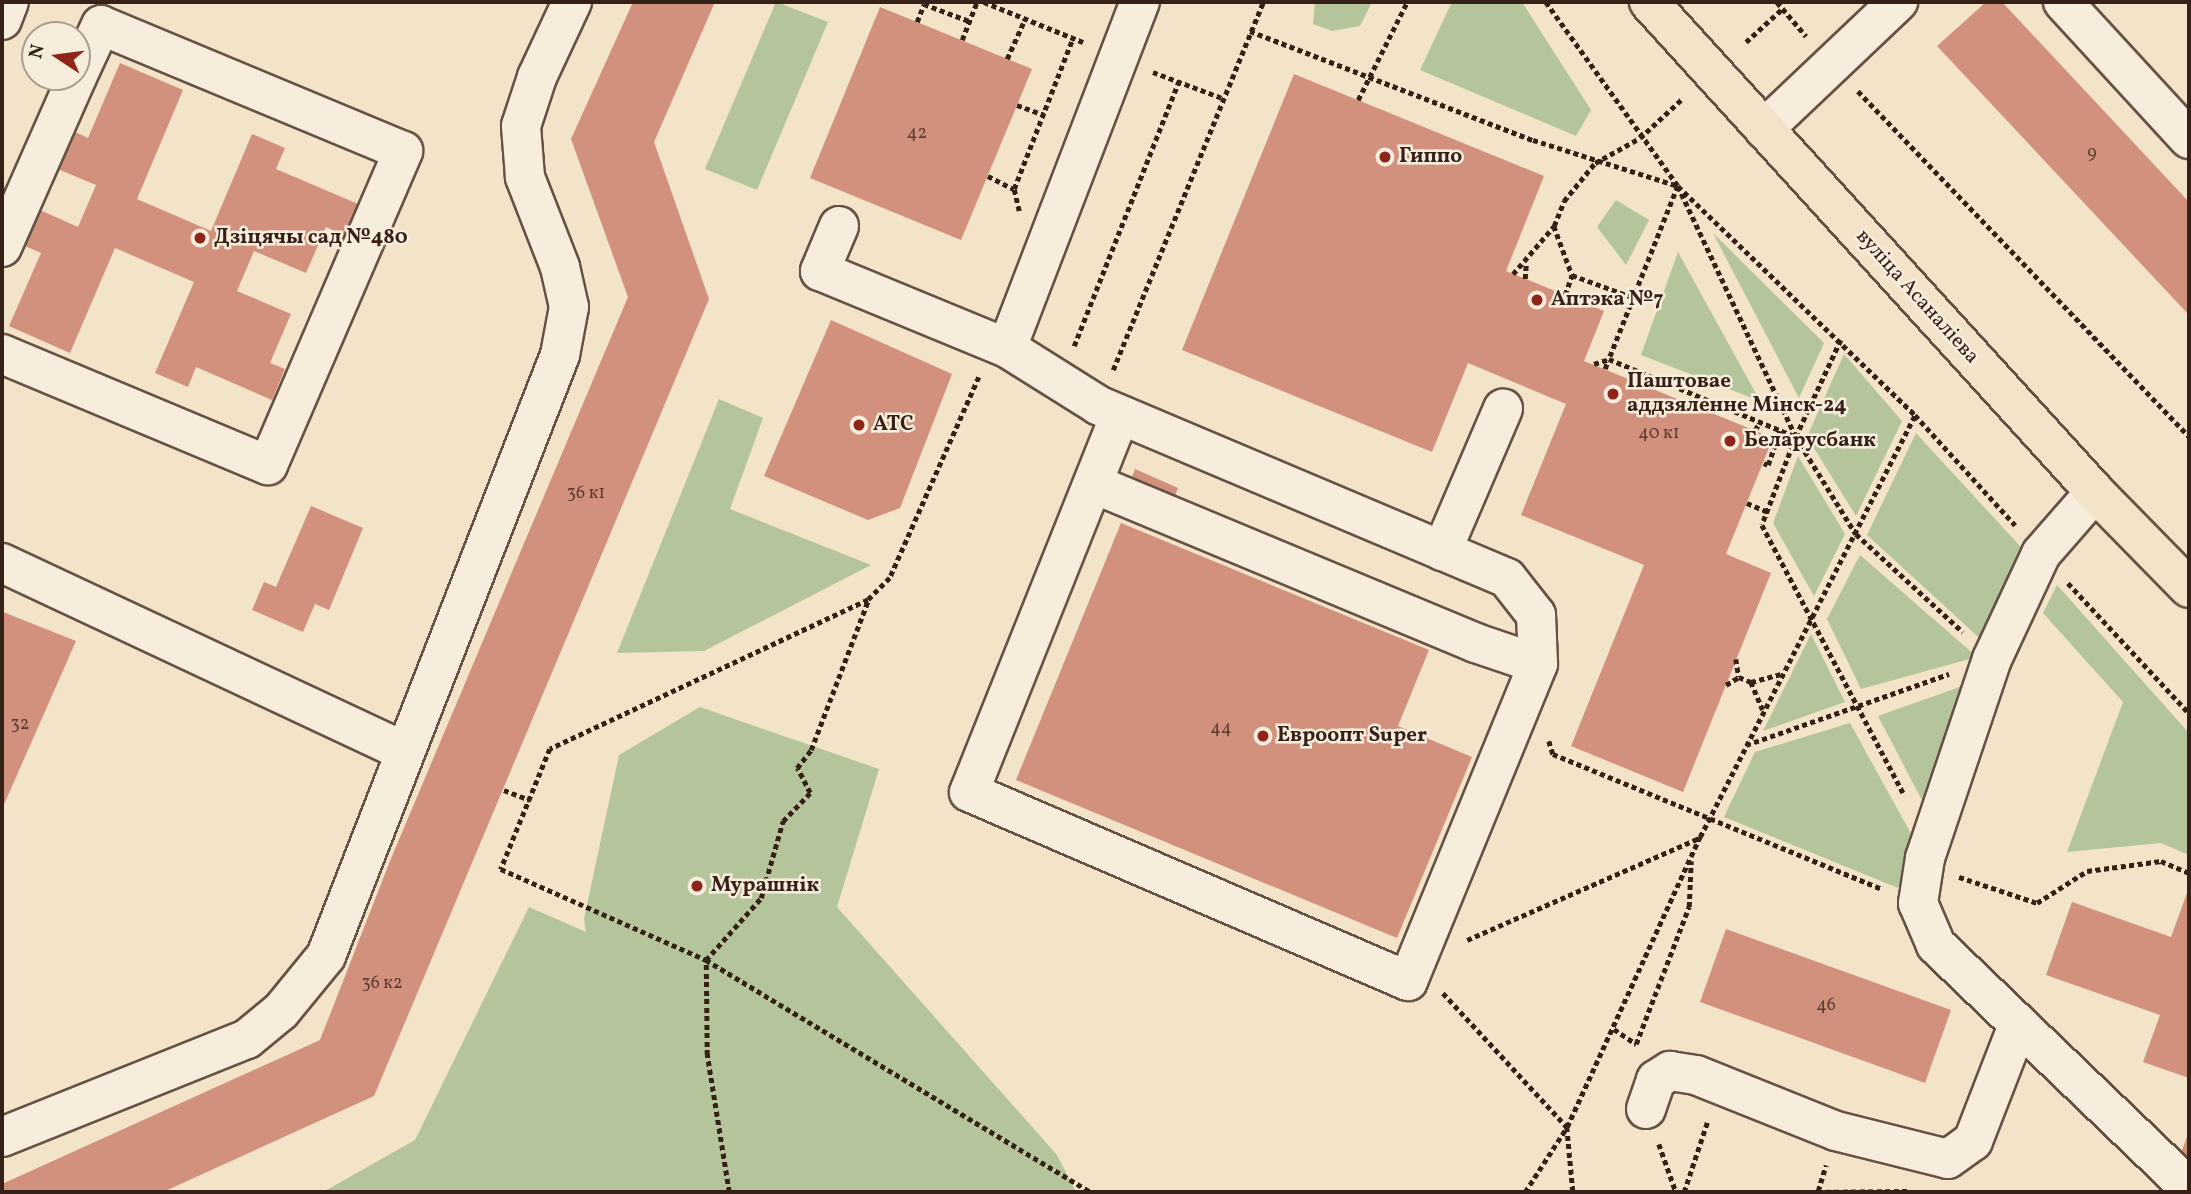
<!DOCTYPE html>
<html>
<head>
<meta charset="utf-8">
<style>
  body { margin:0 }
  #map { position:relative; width:2191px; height:1194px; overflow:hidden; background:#f2e3c9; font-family:Vollkorn,serif }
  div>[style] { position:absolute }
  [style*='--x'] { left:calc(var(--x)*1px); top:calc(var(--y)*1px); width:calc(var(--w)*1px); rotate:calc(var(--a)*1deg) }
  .green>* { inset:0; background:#b5c59b }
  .building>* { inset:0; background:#d2917d }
  .path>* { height:4.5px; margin-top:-2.25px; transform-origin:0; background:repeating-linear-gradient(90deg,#362118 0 5px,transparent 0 8.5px) }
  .roads { filter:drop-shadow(2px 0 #655244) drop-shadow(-2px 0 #655244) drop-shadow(0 2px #655244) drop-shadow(0 -2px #655244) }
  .minor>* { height:38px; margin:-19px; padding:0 19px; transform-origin:19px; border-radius:19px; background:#f7eddc }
  .major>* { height:38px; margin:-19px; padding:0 19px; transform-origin:19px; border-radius:19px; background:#f2e3c9 }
  .dots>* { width:19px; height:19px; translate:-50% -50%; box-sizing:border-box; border:4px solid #f7eddc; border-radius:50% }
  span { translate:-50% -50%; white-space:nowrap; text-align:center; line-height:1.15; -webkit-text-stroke:5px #f7eddc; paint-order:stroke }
  .number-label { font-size:18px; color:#5d3d31 }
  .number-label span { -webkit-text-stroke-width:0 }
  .poi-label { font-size:21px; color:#362118; font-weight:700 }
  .left { translate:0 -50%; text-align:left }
  .street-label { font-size:21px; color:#362118 }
  .frame { position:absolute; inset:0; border:4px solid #362118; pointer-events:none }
  .north { position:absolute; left:21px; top:21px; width:70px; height:70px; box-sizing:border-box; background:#f7eddc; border:2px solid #aa9b8e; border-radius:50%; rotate:283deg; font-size:19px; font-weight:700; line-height:28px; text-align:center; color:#362118 }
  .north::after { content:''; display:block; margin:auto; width:24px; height:32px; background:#8f2418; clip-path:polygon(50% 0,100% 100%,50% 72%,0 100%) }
</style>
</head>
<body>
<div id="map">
  <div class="green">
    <i style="clip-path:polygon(776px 2px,828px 22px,757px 190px,705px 169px)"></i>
    <i style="clip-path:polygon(1315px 2px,1372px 2px,1360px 26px,1332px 31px,1313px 24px)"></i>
    <i style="clip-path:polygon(1452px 2px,1522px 2px,1591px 110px,1576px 136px,1420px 70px)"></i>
    <i style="clip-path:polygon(1616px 200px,1649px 220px,1626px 265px,1597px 227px)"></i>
    <i style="clip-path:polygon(1713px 233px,1824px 343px,1799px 398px)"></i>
    <i style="clip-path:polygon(1678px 252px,1760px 401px,1641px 355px)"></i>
    <i style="clip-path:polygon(1844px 354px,1902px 421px,1856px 516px,1807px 437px)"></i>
    <i style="clip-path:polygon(719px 399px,763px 418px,730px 509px,871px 565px,704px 651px,617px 653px)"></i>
    <i style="clip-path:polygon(1916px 433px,2030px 557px,1986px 644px,1867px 535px)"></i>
    <i style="clip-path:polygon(1798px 456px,1845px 534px,1814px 596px,1773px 523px)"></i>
    <i style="clip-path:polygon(1860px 555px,1977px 657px,1861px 689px,1827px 619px)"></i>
    <i style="clip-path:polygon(2057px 585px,2189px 733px,2189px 855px,2161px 843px,2067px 852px,2123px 702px,2043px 613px)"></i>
    <i style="clip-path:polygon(1811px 634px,1845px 702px,1763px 731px)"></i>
    <i style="clip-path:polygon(1968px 684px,1925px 806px,1878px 716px)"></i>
    <i style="clip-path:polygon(700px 707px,879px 769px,837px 907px,1057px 1155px,1076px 1192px,323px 1192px,415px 1140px,529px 907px,586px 932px,584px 919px,619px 755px)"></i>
    <i style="clip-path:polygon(1850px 723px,1915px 841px,1898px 888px,1724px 817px,1755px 752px)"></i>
  </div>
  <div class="building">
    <i style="clip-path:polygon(633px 2px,715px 2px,654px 142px,709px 299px,374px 1096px,163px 1192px,2px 1192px,2px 1184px,320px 1040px,390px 861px,628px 297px,571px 139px)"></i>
    <i style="clip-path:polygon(1986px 2px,2002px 2px,2189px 202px,2189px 315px,1937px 46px)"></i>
    <i style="clip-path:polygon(880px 7px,1032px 69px,961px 240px,810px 178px)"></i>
    <i style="clip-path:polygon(120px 63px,183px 90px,137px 199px,211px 231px,252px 134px,285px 148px,276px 169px,358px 204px,345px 236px,326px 227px,306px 273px,254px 251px,237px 291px,291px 314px,270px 363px,285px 369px,272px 400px,196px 367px,188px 387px,155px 373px,194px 282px,115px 248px,70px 353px,9px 326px,41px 253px,25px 246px,40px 210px,78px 227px,96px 185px,55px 168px,71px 130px,88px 138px)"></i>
    <i style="clip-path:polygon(1294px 74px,1544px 176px,1506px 271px,1604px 311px,1584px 361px,1773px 438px,1726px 554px,1771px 573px,1683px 792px,1571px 746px,1644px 565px,1521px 515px,1566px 404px,1468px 363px,1432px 452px,1182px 350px)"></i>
    <i style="clip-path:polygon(831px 320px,952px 374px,900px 508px,868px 520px,764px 476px)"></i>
    <i style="clip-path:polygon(1135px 469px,1178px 488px,1170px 508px,1127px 490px)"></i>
    <i style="clip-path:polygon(311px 506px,363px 528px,329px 610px,315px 604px,303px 632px,252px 610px,264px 582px,276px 587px)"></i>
    <i style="clip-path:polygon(1121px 523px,1429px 650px,1398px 726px,1472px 757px,1397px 938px,1016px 780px)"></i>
    <i style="clip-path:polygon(3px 612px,76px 641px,2px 809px,2px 616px)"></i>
    <i style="clip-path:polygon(2187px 893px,2189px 894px,2189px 1078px,2143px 1062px,2160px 1015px,2046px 975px,2072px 902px,2171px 937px)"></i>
    <i style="clip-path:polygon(1726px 929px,1951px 1010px,1925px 1083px,1700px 1002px)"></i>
    <i style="clip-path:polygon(2189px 1131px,2189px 1159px,2180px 1156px)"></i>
  </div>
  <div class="path">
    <i style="--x:984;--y:2;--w:107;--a:22"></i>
    <i style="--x:1546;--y:2;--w:226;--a:54.3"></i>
    <i style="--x:1678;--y:186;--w:330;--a:44"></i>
    <i style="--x:1915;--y:415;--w:149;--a:47.7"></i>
    <i style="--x:1777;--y:2;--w:45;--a:49.5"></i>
    <i style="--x:917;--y:22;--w:19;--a:-69"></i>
    <i style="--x:924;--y:4;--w:48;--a:20.7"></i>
    <i style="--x:1250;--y:31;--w:303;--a:21.1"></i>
    <i style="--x:1533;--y:140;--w:152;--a:17.6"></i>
    <i style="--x:1678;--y:186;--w:186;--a:111.7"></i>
    <i style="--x:1609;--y:359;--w:203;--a:22.6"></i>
    <i style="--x:962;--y:40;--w:41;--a:-68.5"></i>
    <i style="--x:1746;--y:42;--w:49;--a:-42.5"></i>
    <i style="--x:1007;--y:59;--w:44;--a:-65.8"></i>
    <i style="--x:1153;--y:72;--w:74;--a:20.6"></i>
    <i style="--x:1858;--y:91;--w:478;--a:46.2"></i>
    <i style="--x:1358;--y:100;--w:110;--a:-63.4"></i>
    <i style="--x:1017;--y:105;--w:29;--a:20"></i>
    <i style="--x:988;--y:176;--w:29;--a:27"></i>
    <i style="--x:1678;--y:186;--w:277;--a:64.8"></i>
    <i style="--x:1796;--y:437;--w:114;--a:58.3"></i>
    <i style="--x:1856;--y:534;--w:145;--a:42.5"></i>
    <i style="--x:1019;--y:211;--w:23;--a:-103"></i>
    <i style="--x:1014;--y:189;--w:162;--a:-68.7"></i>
    <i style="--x:1554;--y:226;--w:52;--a:69.8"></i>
    <i style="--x:1572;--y:275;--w:64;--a:20.1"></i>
    <i style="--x:1513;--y:274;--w:63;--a:-49.5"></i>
    <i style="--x:1554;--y:226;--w:27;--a:-68"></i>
    <i style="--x:1564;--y:201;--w:49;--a:-50.8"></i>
    <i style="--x:1595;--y:163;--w:51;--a:-29.1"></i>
    <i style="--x:1640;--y:138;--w:59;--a:-42.9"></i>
    <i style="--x:1525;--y:279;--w:16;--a:-86"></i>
    <i style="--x:1565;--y:295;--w:21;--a:-71"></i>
    <i style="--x:1841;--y:340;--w:107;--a:114.9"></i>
    <i style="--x:1796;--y:437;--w:94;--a:111.1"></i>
    <i style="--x:1762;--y:525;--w:306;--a:62.2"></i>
    <i style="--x:1074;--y:346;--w:285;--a:-68.4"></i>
    <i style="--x:1594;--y:364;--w:16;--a:-18"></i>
    <i style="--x:1605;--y:369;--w:9;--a:-72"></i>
    <i style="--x:1113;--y:370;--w:397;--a:-67.8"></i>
    <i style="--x:979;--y:377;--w:220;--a:113.9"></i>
    <i style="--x:890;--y:578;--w:31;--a:135"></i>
    <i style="--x:868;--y:600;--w:351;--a:154.9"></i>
    <i style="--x:550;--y:749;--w:130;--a:112.2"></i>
    <i style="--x:501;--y:869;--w:224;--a:23.9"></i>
    <i style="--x:706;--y:960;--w:449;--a:31.1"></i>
    <i style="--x:1755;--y:430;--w:9;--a:-58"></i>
    <i style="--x:1764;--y:463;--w:4;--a:27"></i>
    <i style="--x:1768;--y:465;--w:36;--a:-71"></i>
    <i style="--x:1747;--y:503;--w:23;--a:23"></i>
    <i style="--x:2068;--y:583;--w:178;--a:47.1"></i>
    <i style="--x:1736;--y:659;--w:18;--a:81"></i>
    <i style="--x:1739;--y:677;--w:13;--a:23"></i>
    <i style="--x:1751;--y:682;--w:31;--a:-15"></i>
    <i style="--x:1751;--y:682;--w:30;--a:67"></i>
    <i style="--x:1726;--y:685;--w:15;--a:-32"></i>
    <i style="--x:1549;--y:741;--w:14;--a:73"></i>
    <i style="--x:1553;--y:754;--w:356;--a:22.3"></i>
    <i style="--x:1746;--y:745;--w:215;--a:-19.3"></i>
    <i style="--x:504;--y:790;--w:28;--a:21"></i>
    <i style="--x:1959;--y:877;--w:82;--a:18.4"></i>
    <i style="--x:2037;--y:903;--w:59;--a:-32.6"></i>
    <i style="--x:2087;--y:871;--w:75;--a:-7.7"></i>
    <i style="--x:2161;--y:861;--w:30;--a:23"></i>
    <i style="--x:1467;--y:940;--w:253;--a:-23.7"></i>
    <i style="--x:1443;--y:993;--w:183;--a:47.2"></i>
    <i style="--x:1567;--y:1127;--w:65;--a:84.7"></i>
    <i style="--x:1614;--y:1029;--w:27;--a:34"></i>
    <i style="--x:1636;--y:1044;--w:147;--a:-68.9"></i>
    <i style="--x:1689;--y:907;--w:46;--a:-87.5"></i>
    <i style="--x:1659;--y:1144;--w:51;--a:70.5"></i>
    <i style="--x:1818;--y:1191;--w:27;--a:-73"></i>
    <i style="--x:729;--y:1192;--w:139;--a:-99.1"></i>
    <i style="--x:707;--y:1055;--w:95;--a:-90.6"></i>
    <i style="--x:706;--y:960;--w:83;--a:-48.4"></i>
    <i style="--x:761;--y:898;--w:80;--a:-74.1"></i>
    <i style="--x:783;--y:821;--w:39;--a:-46"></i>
    <i style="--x:810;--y:793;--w:28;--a:-117"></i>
    <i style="--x:797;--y:768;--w:23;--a:-52"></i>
    <i style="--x:811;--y:750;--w:160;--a:-69.1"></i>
    <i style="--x:1525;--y:1192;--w:77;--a:-57.1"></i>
    <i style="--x:1567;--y:1127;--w:319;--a:-65.4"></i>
    <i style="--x:1700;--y:837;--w:474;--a:-63"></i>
    <i style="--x:1684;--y:1192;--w:76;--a:-71.6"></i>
    <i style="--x:1809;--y:1192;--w:99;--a:-0.6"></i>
  </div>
  <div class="roads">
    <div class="minor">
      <i style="--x:2063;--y:2;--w:186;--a:47.4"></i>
      <i style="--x:2;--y:20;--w:19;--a:-69"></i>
      <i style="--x:1764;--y:129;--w:185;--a:-43.5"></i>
      <i style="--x:839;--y:226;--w:49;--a:112.9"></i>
      <i style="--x:820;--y:271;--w:202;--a:22.4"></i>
      <i style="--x:2;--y:247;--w:186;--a:-66.2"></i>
      <i style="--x:2;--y:354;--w:288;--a:22.7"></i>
      <i style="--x:268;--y:465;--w:342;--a:-66.7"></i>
      <i style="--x:403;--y:151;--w:327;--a:-157.4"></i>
      <i style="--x:101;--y:25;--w:57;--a:114.8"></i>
      <i style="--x:1120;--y:415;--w:406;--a:111.8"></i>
      <i style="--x:969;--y:792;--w:478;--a:23.3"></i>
      <i style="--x:1408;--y:981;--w:343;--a:-67.7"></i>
      <i style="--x:1538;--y:664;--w:49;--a:-92.3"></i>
      <i style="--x:1536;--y:615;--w:47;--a:-128.1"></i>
      <i style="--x:1507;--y:578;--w:444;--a:-157.1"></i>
      <i style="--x:1098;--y:405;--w:107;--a:-147.9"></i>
      <i style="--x:1007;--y:348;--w:371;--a:-69"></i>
      <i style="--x:1094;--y:484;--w:414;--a:22.6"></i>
      <i style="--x:1476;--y:643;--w:65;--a:18.7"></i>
      <i style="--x:2095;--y:492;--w:82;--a:131.1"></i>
      <i style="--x:2041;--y:554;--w:116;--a:115"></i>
      <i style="--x:1992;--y:659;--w:210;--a:108.6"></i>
      <i style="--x:1925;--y:858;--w:46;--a:98.8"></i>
      <i style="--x:1918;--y:903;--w:46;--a:66.8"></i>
      <i style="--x:1936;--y:945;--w:351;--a:43.8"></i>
      <i style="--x:1442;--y:551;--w:155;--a:-66.8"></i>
      <i style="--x:2;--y:563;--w:445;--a:25.1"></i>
      <i style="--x:1646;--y:1109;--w:31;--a:-71"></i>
      <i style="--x:1656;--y:1080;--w:17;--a:-33"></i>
      <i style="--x:1670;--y:1071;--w:26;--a:9"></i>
      <i style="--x:1696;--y:1075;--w:151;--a:21.8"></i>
      <i style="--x:1836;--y:1131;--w:115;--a:14"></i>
      <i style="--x:1948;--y:1159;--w:31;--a:-36"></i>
      <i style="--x:1973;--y:1141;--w:124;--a:-68.8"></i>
      <i style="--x:2;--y:1137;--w:264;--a:-21.8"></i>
      <i style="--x:247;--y:1039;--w:44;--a:-39.5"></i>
      <i style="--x:281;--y:1011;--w:71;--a:-50.7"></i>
      <i style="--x:326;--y:956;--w:645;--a:-68.73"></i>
      <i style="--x:560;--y:355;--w:49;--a:-79.4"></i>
      <i style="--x:569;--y:307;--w:41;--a:-102.7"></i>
      <i style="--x:560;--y:267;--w:97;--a:-111.3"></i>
      <i style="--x:525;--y:177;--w:51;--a:-94.5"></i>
      <i style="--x:521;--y:126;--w:52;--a:-71.9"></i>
      <i style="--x:537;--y:77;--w:83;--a:-65"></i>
    </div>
    <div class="major">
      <i style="--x:1649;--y:2;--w:663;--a:47.69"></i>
      <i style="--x:2095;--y:492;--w:134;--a:45.6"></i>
    </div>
  </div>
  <div class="dots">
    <i style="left:1385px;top:157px;background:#8f2418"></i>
    <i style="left:200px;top:238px;background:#8f2418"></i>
    <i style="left:1537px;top:300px;background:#8f2418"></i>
    <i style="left:1613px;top:394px;background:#8f2418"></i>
    <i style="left:859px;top:425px;background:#8f2418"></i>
    <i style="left:1730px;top:441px;background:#8f2418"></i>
    <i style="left:1263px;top:736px;background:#8f2418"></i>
    <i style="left:697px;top:886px;background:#8f2418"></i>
  </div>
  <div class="number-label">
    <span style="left:917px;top:134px">42</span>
    <span style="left:2092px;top:154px">9</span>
    <span style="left:1659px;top:434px">40 к1</span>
    <span style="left:586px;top:494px">36 к1</span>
    <span style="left:20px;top:725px">32</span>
    <span style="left:1221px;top:729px">44</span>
    <span style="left:382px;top:984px">36 к2</span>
    <span style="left:1826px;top:1006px">46</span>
  </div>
  <div class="poi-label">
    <span class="left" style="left:1399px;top:157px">Гиппо</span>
    <span class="left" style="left:214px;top:238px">Дзіцячы сад №480</span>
    <span class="left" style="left:1551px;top:300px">Аптэка №7</span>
    <span class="left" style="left:1627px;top:394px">Паштовае<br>аддзяленне Мінск-24</span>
    <span class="left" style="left:873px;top:425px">АТС</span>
    <span class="left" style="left:1744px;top:441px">Беларусбанк</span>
    <span class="left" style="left:1277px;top:736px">Евроопт Super</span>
    <span class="left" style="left:711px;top:886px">Мурашнік</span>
  </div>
  <div class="street-label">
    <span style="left:1917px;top:297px;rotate:48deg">вуліца Асаналіева</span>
  </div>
  <div class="frame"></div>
  <div class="north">N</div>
</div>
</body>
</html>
